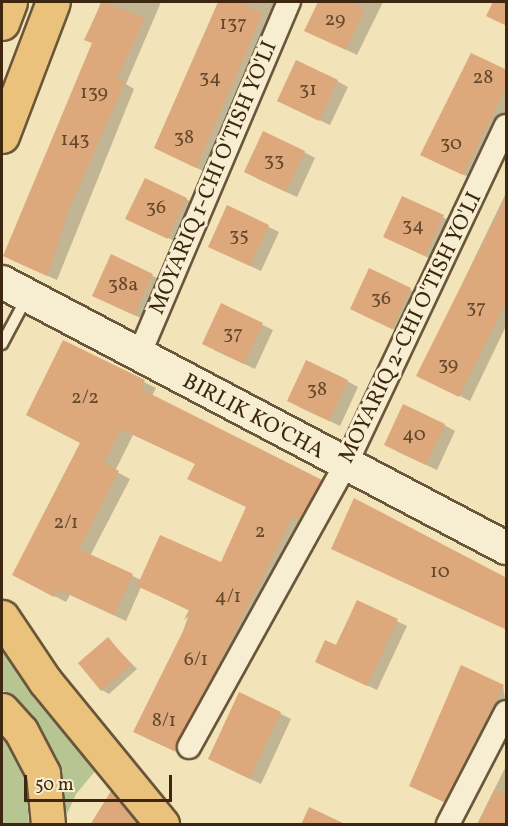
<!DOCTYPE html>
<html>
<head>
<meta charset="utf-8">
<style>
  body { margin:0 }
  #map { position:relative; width:508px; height:826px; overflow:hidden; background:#f3e3b8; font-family:Vollkorn,serif }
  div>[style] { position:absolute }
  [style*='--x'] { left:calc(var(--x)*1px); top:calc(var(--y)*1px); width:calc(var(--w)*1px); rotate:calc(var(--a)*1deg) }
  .green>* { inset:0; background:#b6c592 }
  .shadow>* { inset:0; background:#0003 }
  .building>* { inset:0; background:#dca87c }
  .roads { filter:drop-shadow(2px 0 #6a563a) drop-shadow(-2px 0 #6a563a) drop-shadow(0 2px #6a563a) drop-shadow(0 -2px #6a563a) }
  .lane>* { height:10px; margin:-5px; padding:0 5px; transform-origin:5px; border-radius:5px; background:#f7edd1 }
  .street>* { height:22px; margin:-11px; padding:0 11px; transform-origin:11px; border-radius:11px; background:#f7edd1 }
  .secondary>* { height:32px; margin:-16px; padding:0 16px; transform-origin:16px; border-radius:16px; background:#f7edd1 }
  .primary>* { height:33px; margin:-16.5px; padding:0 16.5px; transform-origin:16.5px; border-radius:16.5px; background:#eac27c }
  .highway>* { height:33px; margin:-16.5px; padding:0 16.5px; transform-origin:16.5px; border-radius:16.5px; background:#eac27c }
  span { translate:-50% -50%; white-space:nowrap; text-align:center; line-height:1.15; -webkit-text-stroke:6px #f7edd1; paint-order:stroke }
  .number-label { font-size:20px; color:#65472b }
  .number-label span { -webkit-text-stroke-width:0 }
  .street-label { font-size:22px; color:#3d2710 }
  .frame { position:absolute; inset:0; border:3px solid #3d2710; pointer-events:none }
  .scale { position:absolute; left:24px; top:775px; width:148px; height:27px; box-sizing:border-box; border:3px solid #3d2710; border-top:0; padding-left:8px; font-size:18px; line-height:21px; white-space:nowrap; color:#3d2710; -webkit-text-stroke:4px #f7edd1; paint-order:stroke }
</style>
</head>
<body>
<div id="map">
  <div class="green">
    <i style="clip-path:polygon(2px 635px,102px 763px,76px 794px,64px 821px,47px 745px,35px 721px,2px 689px)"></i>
    <i style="clip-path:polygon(2px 732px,25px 774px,29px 824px,2px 824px)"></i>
  </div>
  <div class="shadow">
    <i style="clip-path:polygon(101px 2px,161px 2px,126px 84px,134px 89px,57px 280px,14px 261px,93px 43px,86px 39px)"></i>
    <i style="clip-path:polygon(220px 2px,285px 2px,207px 173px,156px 148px)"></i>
    <i style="clip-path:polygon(320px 2px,383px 2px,357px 55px,306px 30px)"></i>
    <i style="clip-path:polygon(506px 71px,506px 112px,473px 179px,433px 161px)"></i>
    <i style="clip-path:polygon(337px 81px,348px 87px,330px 125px,289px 106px)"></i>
    <i style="clip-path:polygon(304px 152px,315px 158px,297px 197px,256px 178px)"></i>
    <i style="clip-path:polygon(506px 193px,506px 326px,470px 401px,418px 375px)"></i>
    <i style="clip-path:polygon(186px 199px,197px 205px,179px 243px,138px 224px)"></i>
    <i style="clip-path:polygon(228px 207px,279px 232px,261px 271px,221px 252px)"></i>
    <i style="clip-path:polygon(443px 217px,453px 223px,435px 261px,395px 242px)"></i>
    <i style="clip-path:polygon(112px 256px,163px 281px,145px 320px,104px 301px)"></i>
    <i style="clip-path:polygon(370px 270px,421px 295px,403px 334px,363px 315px)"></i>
    <i style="clip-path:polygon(222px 305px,273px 330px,255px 369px,214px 350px)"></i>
    <i style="clip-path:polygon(evenodd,64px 342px,156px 388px,152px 396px,333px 488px,187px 757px,146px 738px,190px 611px,141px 587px,126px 621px,70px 595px,66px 602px,25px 581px,82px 443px,64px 342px,133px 435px,196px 464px,247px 507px,221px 564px,141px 580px,90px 556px,130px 479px,115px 471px,133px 435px)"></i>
    <i style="clip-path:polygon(347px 381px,358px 387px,340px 426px,299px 407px)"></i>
    <i style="clip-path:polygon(444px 425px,455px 431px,437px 470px,396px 451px)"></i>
    <i style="clip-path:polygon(357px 602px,407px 626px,377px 690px,326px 666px)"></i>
    <i style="clip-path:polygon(108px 639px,137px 669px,109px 694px,102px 690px)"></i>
    <i style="clip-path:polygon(503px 686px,506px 705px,455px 807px,422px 791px)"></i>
    <i style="clip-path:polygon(240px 694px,291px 719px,261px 784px,221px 765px)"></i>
    <i style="clip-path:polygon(506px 766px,506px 824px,477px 824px)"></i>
    <i style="clip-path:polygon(111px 793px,119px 797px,143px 824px,92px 824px)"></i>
  </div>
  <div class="building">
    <i style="clip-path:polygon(102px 2px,145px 18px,117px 78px,125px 82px,69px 209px,47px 276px,3px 256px,92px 43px,84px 40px)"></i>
    <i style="clip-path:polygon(218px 2px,239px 2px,263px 13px,196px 168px,154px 148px)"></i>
    <i style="clip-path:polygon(318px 2px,349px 2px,365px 9px,346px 50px,304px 31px)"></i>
    <i style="clip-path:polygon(493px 2px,507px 2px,507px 26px,486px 16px)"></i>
    <i style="clip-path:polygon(471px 53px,507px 70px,507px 86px,463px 175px,420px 155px)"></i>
    <i style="clip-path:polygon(296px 60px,338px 80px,319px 121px,277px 101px)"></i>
    <i style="clip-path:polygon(263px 131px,305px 151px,286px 192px,244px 172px)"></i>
    <i style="clip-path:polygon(145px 178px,187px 198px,168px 239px,125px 219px)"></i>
    <i style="clip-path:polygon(507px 195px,507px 300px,459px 397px,416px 376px)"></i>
    <i style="clip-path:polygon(402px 196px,444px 215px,425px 256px,383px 237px)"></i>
    <i style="clip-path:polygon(227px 205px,269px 225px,250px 266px,208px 247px)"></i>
    <i style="clip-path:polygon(111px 254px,153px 274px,134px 315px,92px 296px)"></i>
    <i style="clip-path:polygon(369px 268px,411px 288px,392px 329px,350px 309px)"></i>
    <i style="clip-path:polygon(221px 303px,263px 323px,244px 364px,202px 344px)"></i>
    <i style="clip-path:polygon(63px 340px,145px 380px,141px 389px,322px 480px,300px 520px,293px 516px,175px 751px,133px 732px,192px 613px,184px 620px,189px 610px,137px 586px,160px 535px,221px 562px,246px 507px,187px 479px,195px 464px,121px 429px,104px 463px,119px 471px,79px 549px,133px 574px,114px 615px,58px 589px,54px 597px,12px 575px,80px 443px,26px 415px)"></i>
    <i style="clip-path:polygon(306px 360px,348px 380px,329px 421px,287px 401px)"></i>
    <i style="clip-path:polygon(403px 404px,445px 424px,426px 465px,384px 445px)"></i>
    <i style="clip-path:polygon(354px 498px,507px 578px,507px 630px,331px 549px)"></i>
    <i style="clip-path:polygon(357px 600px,398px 619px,367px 686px,315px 662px,325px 640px,336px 645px)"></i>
    <i style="clip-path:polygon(108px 637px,131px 665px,101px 691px,78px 663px)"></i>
    <i style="clip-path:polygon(461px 665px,504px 685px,444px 802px,409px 786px)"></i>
    <i style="clip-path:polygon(239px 692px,281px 712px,250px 779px,208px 759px)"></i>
    <i style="clip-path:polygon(494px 790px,507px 795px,507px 825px,478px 825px)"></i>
    <i style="clip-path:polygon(111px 791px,138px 825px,90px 825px)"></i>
    <i style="clip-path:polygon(309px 807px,347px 825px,301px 825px)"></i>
  </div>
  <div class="roads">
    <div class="lane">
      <i style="--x:2;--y:344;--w:53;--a:-62"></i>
    </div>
    <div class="street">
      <i style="--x:139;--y:355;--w:384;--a:-67"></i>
      <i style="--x:189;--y:747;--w:321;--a:-61"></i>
      <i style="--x:345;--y:466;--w:376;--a:-64.7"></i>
      <i style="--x:448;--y:824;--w:126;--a:-62.6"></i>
    </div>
    <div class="secondary">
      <i style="--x:2;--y:282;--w:570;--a:27.82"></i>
    </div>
    <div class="primary">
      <i style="--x:2;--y:23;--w:22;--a:-69"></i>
      <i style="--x:2;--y:136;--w:143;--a:-69.2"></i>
    </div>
    <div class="highway">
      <i style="--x:2;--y:617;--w:77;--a:56.1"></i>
      <i style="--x:45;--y:681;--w:185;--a:50.7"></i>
      <i style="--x:2;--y:710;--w:28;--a:48"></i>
      <i style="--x:21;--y:731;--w:47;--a:62.4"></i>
      <i style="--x:43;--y:773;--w:51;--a:84.4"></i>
    </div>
  </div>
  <div class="number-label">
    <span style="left:335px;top:20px">29</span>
    <span style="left:233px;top:24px">137</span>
    <span style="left:210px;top:78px">34</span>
    <span style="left:483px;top:78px">28</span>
    <span style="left:308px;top:90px">31</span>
    <span style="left:94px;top:93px">139</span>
    <span style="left:184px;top:138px">38</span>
    <span style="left:75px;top:140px">143</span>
    <span style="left:451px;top:144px">30</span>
    <span style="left:274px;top:161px">33</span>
    <span style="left:156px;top:208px">36</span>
    <span style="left:413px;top:226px">34</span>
    <span style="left:239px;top:236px">35</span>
    <span style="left:123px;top:285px">38a</span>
    <span style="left:381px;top:299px">36</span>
    <span style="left:476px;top:308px">37</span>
    <span style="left:233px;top:334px">37</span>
    <span style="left:448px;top:365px">39</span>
    <span style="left:317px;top:390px">38</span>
    <span style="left:85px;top:398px">2/2</span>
    <span style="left:414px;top:435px">40</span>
    <span style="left:66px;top:523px">2/1</span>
    <span style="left:260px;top:532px">2</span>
    <span style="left:440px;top:572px">10</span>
    <span style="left:228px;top:597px">4/1</span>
    <span style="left:196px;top:660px">6/1</span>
    <span style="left:164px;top:721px">8/1</span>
  </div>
  <div class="street-label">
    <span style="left:214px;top:178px;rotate:-67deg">MOYARIQ 1-CHI O'TISH YO'LI</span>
    <span style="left:411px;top:328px;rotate:-64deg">MOYARIQ 2-CHI O'TISH YO'LI</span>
    <span style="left:253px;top:417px;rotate:28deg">BIRLIK KO'CHA</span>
  </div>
  <div class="frame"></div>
  <div class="scale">50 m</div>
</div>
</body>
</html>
